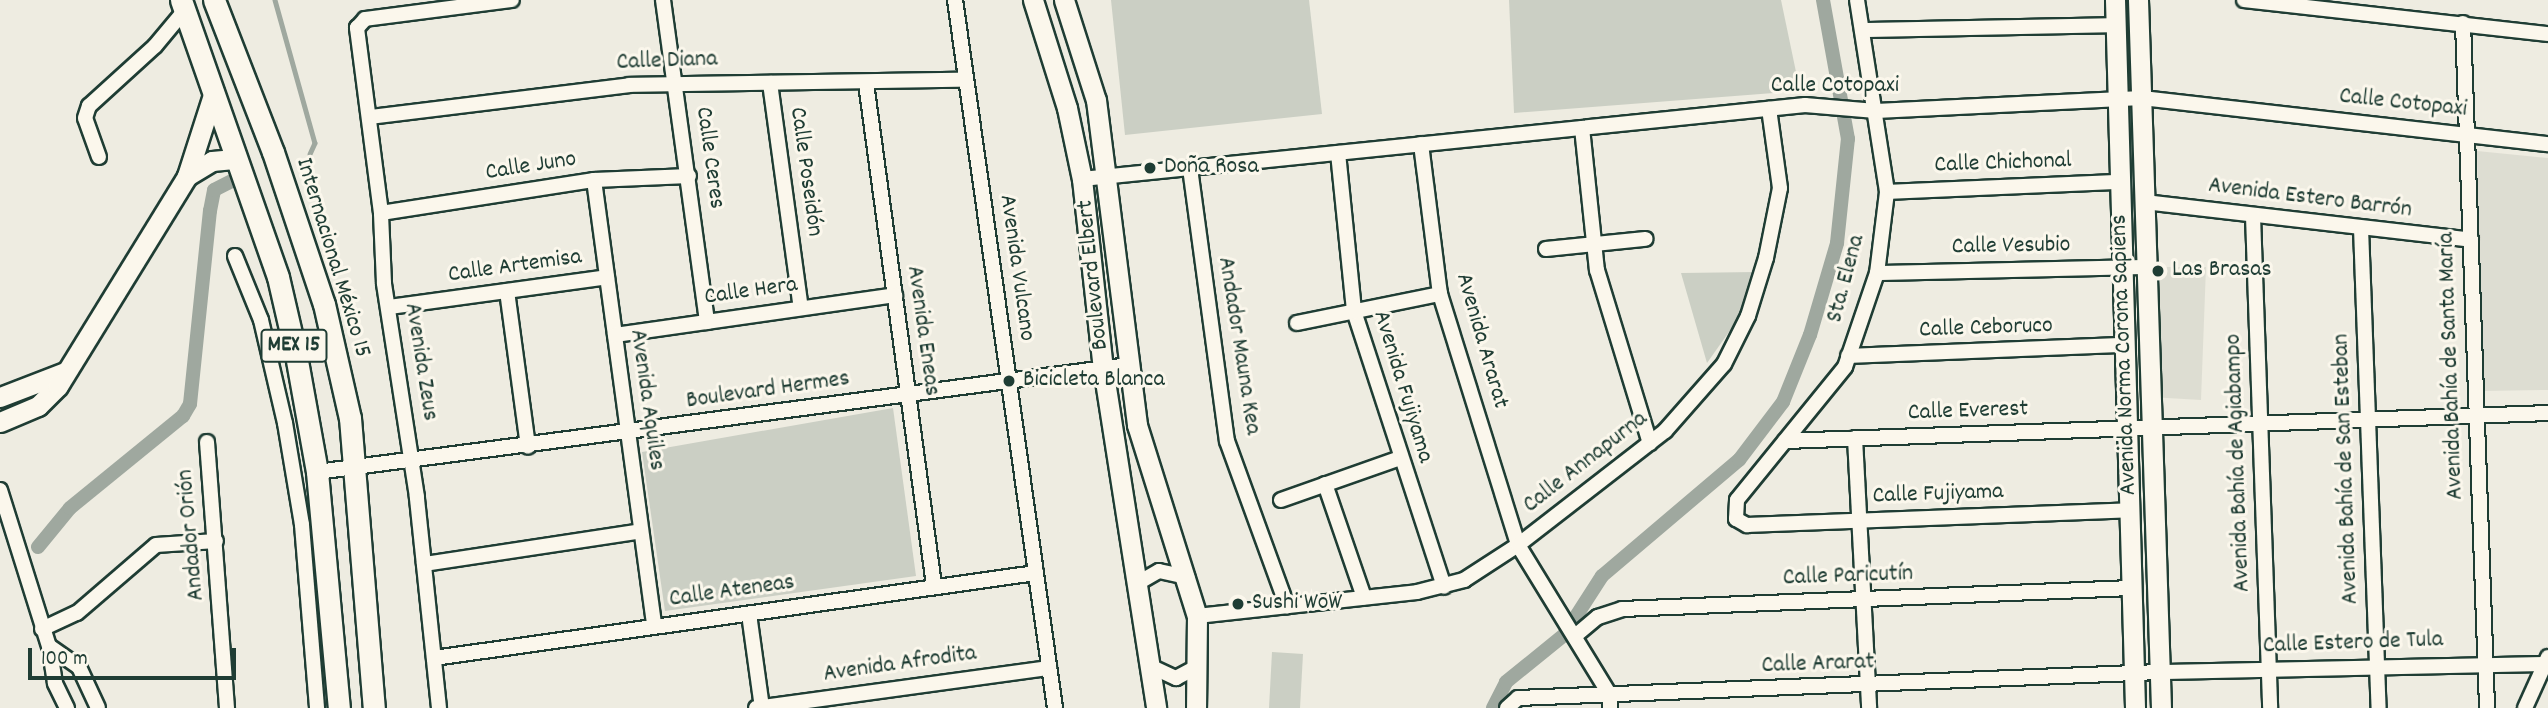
<!DOCTYPE html>
<html>
<head>
<meta charset="utf-8">
<style>
  body { margin:0 }
  #map { position:relative; width:2548px; height:708px; overflow:hidden; background:#eeece1; font-family:Dekko,sans-serif }
  div>[style] { position:absolute }
  [style*='--x'] { left:calc(var(--x)*1px); top:calc(var(--y)*1px); width:calc(var(--w)*1px); rotate:calc(var(--a)*1deg) }
  .built>* { inset:0; background:#ddddd2 }
  .green>* { inset:0; background:#cbcfc4 }
  .stream>* { height:4.5px; margin:-2.25px; padding:0 2.25px; transform-origin:2.25px; border-radius:2.25px; background:#9fa89f }
  .canal>* { height:14px; margin:-7px; padding:0 7px; transform-origin:7px; border-radius:7px; background:#9fa89f }
  .roads { filter:drop-shadow(2px 0 #1f3d34) drop-shadow(-2px 0 #1f3d34) drop-shadow(0 2px #1f3d34) drop-shadow(0 -2px #1f3d34) }
  .street>* { height:14px; margin:-7px; padding:0 7px; transform-origin:7px; border-radius:7px; background:#fbf7ec }
  .secondary>* { height:19px; margin:-9.5px; padding:0 9.5px; transform-origin:9.5px; border-radius:9.5px; background:#fbf7ec }
  .primary>* { height:21px; margin:-10.5px; padding:0 10.5px; transform-origin:10.5px; border-radius:10.5px; background:#fbf7ec }
  .dots>* { width:19px; height:19px; translate:-50% -50%; box-sizing:border-box; border:4px solid #fbf7ec; border-radius:50% }
  span { translate:-50% -50%; white-space:nowrap; text-align:center; line-height:1.15; -webkit-text-stroke:6px #fbf7ec; paint-order:stroke }
  .shield-label span { padding:2px 5px; background:#fbf7ec; border:2px solid; border-radius:5px; -webkit-text-stroke-width:0 }
  .shield-label { font-size:23px; color:#1f3d34; font-weight:700 }
  .street-label { font-size:24px; color:#1f3d34 }
  .poi-label { font-size:24px; color:#1f3d34 }
  .left { translate:0 -50%; text-align:left }
  .scale { position:absolute; left:28px; top:648px; width:208px; height:32px; box-sizing:border-box; border:4px solid #1f3d34; border-top:0; padding-left:9px; font-size:21px; line-height:24px; white-space:nowrap; color:#1f3d34; -webkit-text-stroke:5px #fbf7ec; paint-order:stroke }
</style>
</head>
<body>
<div id="map">
  <div class="built">
    <i style="clip-path:polygon(2477px 151px,2548px 158px,2548px 390px,2482px 391px)"></i>
    <i style="clip-path:polygon(2148px 267px,2206px 267px,2201px 400px,2150px 397px)"></i>
  </div>
  <div class="green">
    <i style="clip-path:polygon(1111px 0,1309px 0,1322px 114px,1125px 135px)"></i>
    <i style="clip-path:polygon(1509px 0,1781px 0,1800px 91px,1514px 113px)"></i>
    <i style="clip-path:polygon(1756px 272px,1736px 322px,1707px 363px,1681px 273px)"></i>
    <i style="clip-path:polygon(893px 408px,916px 576px,665px 611px,642px 452px)"></i>
    <i style="clip-path:polygon(1272px 652px,1303px 654px,1300px 708px,1269px 708px)"></i>
  </div>
  <div class="stream">
    <i style="--x:275;--y:0;--w:148;--a:74.4"></i>
    <i style="--x:315;--y:143;--w:12;--a:114"></i>
  </div>
  <div class="canal">
    <i style="--x:38;--y:547;--w:50;--a:-50.6"></i>
    <i style="--x:70;--y:508;--w:146;--a:-39.2"></i>
    <i style="--x:183;--y:416;--w:14;--a:-60"></i>
    <i style="--x:190;--y:404;--w:194;--a:-84.1"></i>
    <i style="--x:210;--y:211;--w:21;--a:-79"></i>
    <i style="--x:214;--y:190;--w:27;--a:-27"></i>
    <i style="--x:1493;--y:708;--w:29;--a:-63"></i>
    <i style="--x:1506;--y:682;--w:75;--a:-39"></i>
    <i style="--x:1564;--y:635;--w:70;--a:-57.2"></i>
    <i style="--x:1602;--y:576;--w:180;--a:-40.3"></i>
    <i style="--x:1739;--y:460;--w:73;--a:-52.8"></i>
    <i style="--x:1783;--y:402;--w:72;--a:-68.1"></i>
    <i style="--x:1810;--y:335;--w:96;--a:-73.6"></i>
    <i style="--x:1837;--y:243;--w:105;--a:-84"></i>
    <i style="--x:1848;--y:139;--w:141;--a:-100.2"></i>
  </div>
  <div class="roads">
    <div class="street">
      <i style="--x:663;--y:0;--w:325;--a:82.2"></i>
      <i style="--x:955;--y:0;--w:715;--a:81.96"></i>
      <i style="--x:1857;--y:0;--w:194;--a:81.1"></i>
      <i style="--x:1887;--y:192;--w:82;--a:97"></i>
      <i style="--x:1877;--y:273;--w:99;--a:108.8"></i>
      <i style="--x:1845;--y:367;--w:171;--a:129.1"></i>
      <i style="--x:1737;--y:500;--w:19;--a:93"></i>
      <i style="--x:1736;--y:519;--w:13;--a:29"></i>
      <i style="--x:1747;--y:525;--w:383;--a:-2.2"></i>
      <i style="--x:2244;--y:0;--w:306;--a:6.4"></i>
      <i style="--x:2463;--y:23;--w:685;--a:87.99"></i>
      <i style="--x:1862;--y:30;--w:253;--a:-1.1"></i>
      <i style="--x:770;--y:83;--w:227;--a:82.2"></i>
      <i style="--x:866;--y:83;--w:507;--a:82.29"></i>
      <i style="--x:370;--y:117;--w:261;--a:-7"></i>
      <i style="--x:629;--y:85;--w:337;--a:-0.9"></i>
      <i style="--x:1582;--y:128;--w:143;--a:84"></i>
      <i style="--x:1597;--y:270;--w:181;--a:73"></i>
      <i style="--x:1421;--y:144;--w:151;--a:82.8"></i>
      <i style="--x:1440;--y:294;--w:263;--a:72.7"></i>
      <i style="--x:1518;--y:545;--w:176;--a:58.5"></i>
      <i style="--x:1610;--y:695;--w:13;--a:90"></i>
      <i style="--x:1338;--y:153;--w:159;--a:84.2"></i>
      <i style="--x:1354;--y:311;--w:290;--a:71.9"></i>
      <i style="--x:99;--y:157;--w:41;--a:-109.7"></i>
      <i style="--x:85;--y:118;--w:13;--a:-72"></i>
      <i style="--x:89;--y:106;--w:89;--a:-42.3"></i>
      <i style="--x:155;--y:46;--w:47;--a:-50.2"></i>
      <i style="--x:1190;--y:168;--w:275;--a:82.3"></i>
      <i style="--x:1227;--y:441;--w:176;--a:70"></i>
      <i style="--x:1082;--y:179;--w:727;--a:-5.84"></i>
      <i style="--x:1805;--y:105;--w:71;--a:4.8"></i>
      <i style="--x:1876;--y:111;--w:266;--a:-2.8"></i>
      <i style="--x:2142;--y:98;--w:409;--a:6.5"></i>
      <i style="--x:594;--y:180;--w:450;--a:82.3"></i>
      <i style="--x:1887;--y:192;--w:233;--a:-2.5"></i>
      <i style="--x:2145;--y:202;--w:328;--a:6.6"></i>
      <i style="--x:381;--y:213;--w:216;--a:-8.8"></i>
      <i style="--x:594;--y:180;--w:95;--a:-2.4"></i>
      <i style="--x:2253;--y:216;--w:492;--a:88"></i>
      <i style="--x:2361;--y:228;--w:480;--a:87.9"></i>
      <i style="--x:1546;--y:249;--w:100;--a:-5.8"></i>
      <i style="--x:235;--y:256;--w:69;--a:67.9"></i>
      <i style="--x:261;--y:320;--w:106;--a:76.9"></i>
      <i style="--x:285;--y:423;--w:103;--a:80.5"></i>
      <i style="--x:302;--y:525;--w:184;--a:85.3"></i>
      <i style="--x:1877;--y:273;--w:270;--a:-1.3"></i>
      <i style="--x:507;--y:291;--w:157;--a:82.3"></i>
      <i style="--x:389;--y:307;--w:220;--a:-7.8"></i>
      <i style="--x:1297;--y:323;--w:146;--a:-11.5"></i>
      <i style="--x:615;--y:335;--w:283;--a:-8.1"></i>
      <i style="--x:1848;--y:356;--w:277;--a:-2.3"></i>
      <i style="--x:1855;--y:438;--w:270;--a:87"></i>
      <i style="--x:1785;--y:441;--w:764;--a:-2.1"></i>
      <i style="--x:207;--y:442;--w:267;--a:85.7"></i>
      <i style="--x:317;--y:472;--w:819;--a:-7.51"></i>
      <i style="--x:1325;--y:484;--w:120;--a:71"></i>
      <i style="--x:0;--y:490;--w:164;--a:72.6"></i>
      <i style="--x:1281;--y:500;--w:126;--a:-19.4"></i>
      <i style="--x:424;--y:564;--w:219;--a:-8.6"></i>
      <i style="--x:1138;--y:583;--w:24;--a:-30"></i>
      <i style="--x:1159;--y:571;--w:29;--a:12"></i>
      <i style="--x:749;--y:614;--w:95;--a:82.1"></i>
      <i style="--x:1197;--y:616;--w:221;--a:-6.2"></i>
      <i style="--x:1417;--y:592;--w:49;--a:-14.3"></i>
      <i style="--x:1464;--y:580;--w:64;--a:-32.9"></i>
      <i style="--x:1518;--y:545;--w:186;--a:-37.8"></i>
      <i style="--x:1665;--y:431;--w:89;--a:-48.6"></i>
      <i style="--x:1724;--y:364;--w:54;--a:-63.4"></i>
      <i style="--x:1748;--y:316;--w:61;--a:-72.8"></i>
      <i style="--x:1766;--y:258;--w:71;--a:-78.7"></i>
      <i style="--x:1780;--y:188;--w:80;--a:-97.9"></i>
      <i style="--x:42;--y:629;--w:38;--a:-25"></i>
      <i style="--x:77;--y:613;--w:104;--a:-40.7"></i>
      <i style="--x:156;--y:545;--w:60;--a:-3.8"></i>
      <i style="--x:1575;--y:636;--w:30;--a:-40"></i>
      <i style="--x:1598;--y:617;--w:25;--a:-18"></i>
      <i style="--x:1622;--y:609;--w:510;--a:-2.36"></i>
      <i style="--x:434;--y:658;--w:608;--a:-8.04"></i>
      <i style="--x:1150;--y:666;--w:29;--a:25"></i>
      <i style="--x:1176;--y:678;--w:26;--a:-28"></i>
      <i style="--x:67;--y:708;--w:28;--a:-116"></i>
      <i style="--x:55;--y:683;--w:37;--a:-99"></i>
      <i style="--x:49;--y:646;--w:37;--a:35"></i>
      <i style="--x:79;--y:667;--w:45;--a:65.1"></i>
      <i style="--x:439;--y:708;--w:212;--a:-96"></i>
      <i style="--x:417;--y:497;--w:217;--a:-98.8"></i>
      <i style="--x:384;--y:283;--w:70;--a:-92.5"></i>
      <i style="--x:381;--y:213;--w:187;--a:-97.4"></i>
      <i style="--x:357;--y:28;--w:12;--a:-48"></i>
      <i style="--x:365;--y:19;--w:148;--a:-7.4"></i>
      <i style="--x:756;--y:708;--w:296;--a:-7.8"></i>
      <i style="--x:1507;--y:708;--w:15;--a:-42"></i>
      <i style="--x:1518;--y:698;--w:643;--a:-2.32"></i>
      <i style="--x:2160;--y:672;--w:388;--a:-1.2"></i>
      <i style="--x:2525;--y:708;--w:56;--a:-65.7"></i>
    </div>
    <div class="secondary">
      <i style="--x:1033;--y:0;--w:113;--a:72.5"></i>
      <i style="--x:1067;--y:108;--w:73;--a:78.1"></i>
      <i style="--x:1082;--y:179;--w:190;--a:83.7"></i>
      <i style="--x:1103;--y:368;--w:344;--a:81.1"></i>
      <i style="--x:1064;--y:0;--w:105;--a:72.3"></i>
      <i style="--x:1096;--y:100;--w:328;--a:82.8"></i>
      <i style="--x:1137;--y:425;--w:200;--a:72.6"></i>
      <i style="--x:1197;--y:616;--w:92;--a:90.6"></i>
      <i style="--x:2115;--y:0;--w:708;--a:88.38"></i>
      <i style="--x:2138;--y:0;--w:708;--a:88.14"></i>
      <i style="--x:187;--y:176;--w:29;--a:-31"></i>
      <i style="--x:212;--y:161;--w:22;--a:-5"></i>
      <i style="--x:0;--y:397;--w:70;--a:-21"></i>
      <i style="--x:0;--y:422;--w:41;--a:-22.8"></i>
      <i style="--x:38;--y:406;--w:28;--a:-45"></i>
      <i style="--x:58;--y:386;--w:246;--a:-58.4"></i>
      <i style="--x:187;--y:176;--w:88;--a:-72.2"></i>
    </div>
    <div class="primary">
      <i style="--x:181;--y:0;--w:293;--a:70.7"></i>
      <i style="--x:278;--y:277;--w:80;--a:77"></i>
      <i style="--x:296;--y:355;--w:119;--a:79.8"></i>
      <i style="--x:317;--y:472;--w:237;--a:84.7"></i>
      <i style="--x:214;--y:0;--w:163;--a:68.8"></i>
      <i style="--x:273;--y:152;--w:160;--a:71.5"></i>
      <i style="--x:324;--y:304;--w:117;--a:77.2"></i>
      <i style="--x:350;--y:418;--w:291;--a:85.3"></i>
    </div>
  </div>
  <div class="dots">
    <i style="left:1150px;top:168px;background:#1f3d34"></i>
    <i style="left:2158px;top:271px;background:#1f3d34"></i>
    <i style="left:1009px;top:381px;background:#1f3d34"></i>
    <i style="left:1238px;top:604px;background:#1f3d34"></i>
  </div>
  <div class="shield-label">
    <span style="left:294px;top:346px">MEX 15</span>
  </div>
  <div class="street-label">
    <span style="left:667px;top:62px;rotate:-2deg">Calle Diana</span>
    <span style="left:1835px;top:87px">Calle Cotopaxi</span>
    <span style="left:2403px;top:104px;rotate:6deg">Calle Cotopaxi</span>
    <span style="left:709px;top:158px;rotate:82deg">Calle Ceres</span>
    <span style="left:2003px;top:164px;rotate:-2deg">Calle Chichonal</span>
    <span style="left:531px;top:167px;rotate:-9deg">Calle Juno</span>
    <span style="left:805px;top:172px;rotate:82deg">Calle Poseidón</span>
    <span style="left:2310px;top:199px;rotate:7deg">Avenida Estero Barrón</span>
    <span style="left:2011px;top:247px;rotate:-1deg">Calle Vesubio</span>
    <span style="left:332px;top:258px;rotate:73deg">Internacional México 15</span>
    <span style="left:515px;top:267px;rotate:-8deg">Calle Artemisa</span>
    <span style="left:1016px;top:268px;rotate:82deg">Avenida Vulcano</span>
    <span style="left:1094px;top:275px;rotate:-96deg">Boulevard Elbert</span>
    <span style="left:1847px;top:279px;rotate:-75deg">Sta. Elena</span>
    <span style="left:751px;top:292px;rotate:-8deg">Calle Hera</span>
    <span style="left:1986px;top:329px;rotate:-2deg">Calle Ceboruco</span>
    <span style="left:922px;top:331px;rotate:82deg">Avenida Eneas</span>
    <span style="left:1481px;top:341px;rotate:74deg">Avenida Ararat</span>
    <span style="left:1238px;top:346px;rotate:81deg">Andador Mauna Kea</span>
    <span style="left:2125px;top:355px;rotate:-92deg">Avenida Norma Corona Sapiens</span>
    <span style="left:420px;top:362px;rotate:81deg">Avenida Zeus</span>
    <span style="left:2452px;top:366px;rotate:-92deg">Avenida Bahía de Santa María</span>
    <span style="left:1402px;top:387px;rotate:73deg">Avenida Fujiyama</span>
    <span style="left:768px;top:391px;rotate:-8deg">Boulevard Hermes</span>
    <span style="left:646px;top:400px;rotate:82deg">Avenida Aquiles</span>
    <span style="left:1968px;top:412px;rotate:-2deg">Calle Everest</span>
    <span style="left:1586px;top:463px;rotate:-38deg">Calle Annapurna</span>
    <span style="left:2239px;top:463px;rotate:-92deg">Avenida Bahía de Agiabampo</span>
    <span style="left:2347px;top:469px;rotate:-92deg">Avenida Bahía de San Esteban</span>
    <span style="left:1938px;top:495px;rotate:-2deg">Calle Fujiyama</span>
    <span style="left:192px;top:535px;rotate:-95deg">Andador Orión</span>
    <span style="left:1848px;top:577px;rotate:-2deg">Calle Paricutín</span>
    <span style="left:732px;top:592px;rotate:-8deg">Calle Ateneas</span>
    <span style="left:2353px;top:644px;rotate:-2deg">Calle Estero de Tula</span>
    <span style="left:900px;top:665px;rotate:-8deg">Avenida Afrodita</span>
    <span style="left:1818px;top:665px;rotate:-2deg">Calle Ararat</span>
  </div>
  <div class="poi-label">
    <span class="left" style="left:1164px;top:168px">Doña Rosa</span>
    <span class="left" style="left:2172px;top:271px">Las Brasas</span>
    <span class="left" style="left:1023px;top:381px">Bicicleta Blanca</span>
    <span class="left" style="left:1252px;top:604px">Sushi WoW</span>
  </div>
  <div class="scale">100 m</div>
</div>
</body>
</html>
